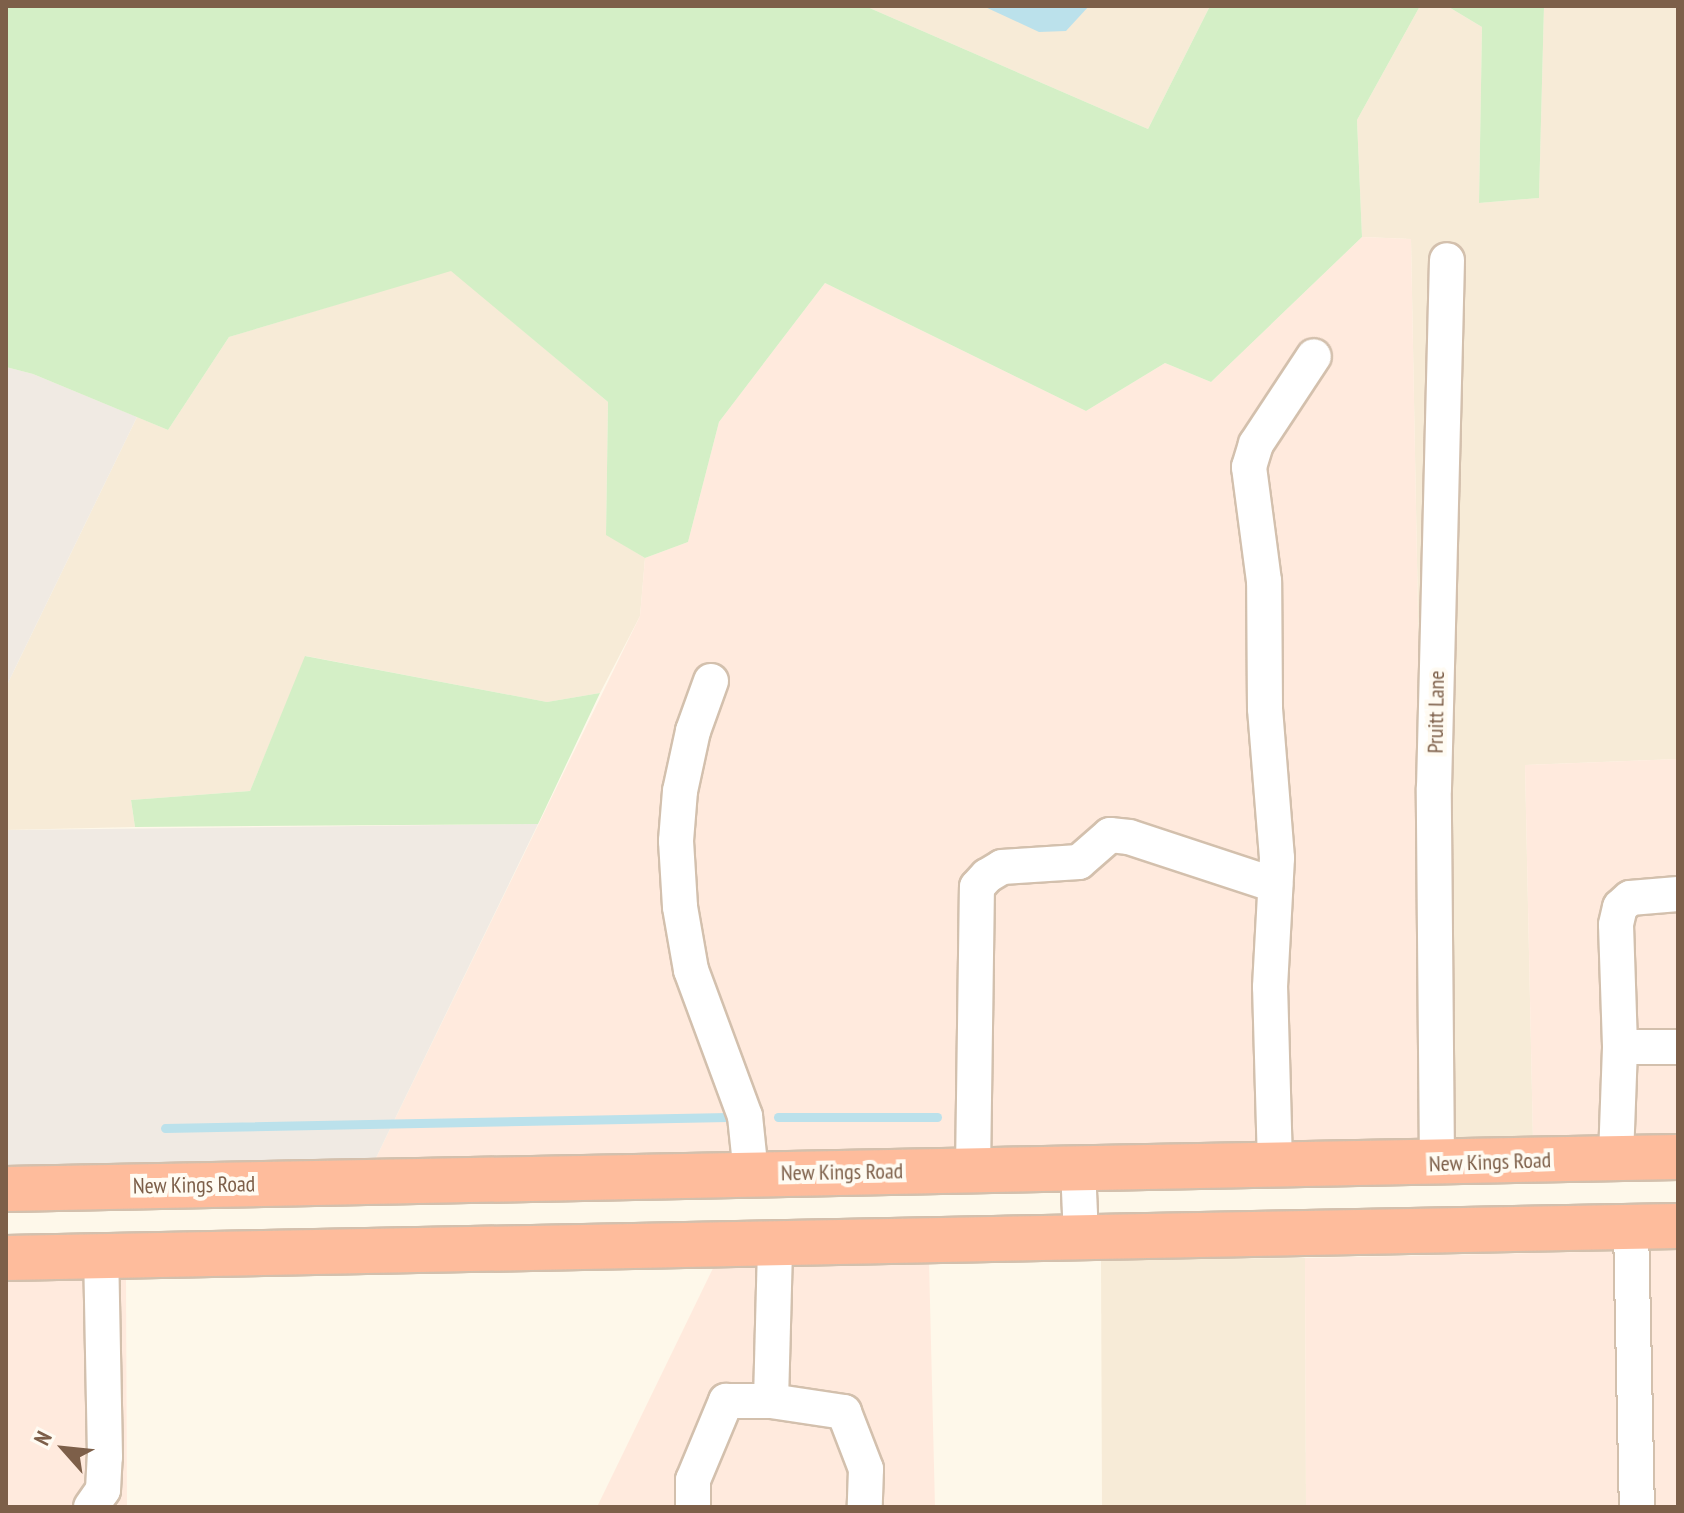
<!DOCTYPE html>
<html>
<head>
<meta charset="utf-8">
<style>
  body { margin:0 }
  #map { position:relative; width:1684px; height:1513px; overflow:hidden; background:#fef8ea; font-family:"PT Sans Narrow",sans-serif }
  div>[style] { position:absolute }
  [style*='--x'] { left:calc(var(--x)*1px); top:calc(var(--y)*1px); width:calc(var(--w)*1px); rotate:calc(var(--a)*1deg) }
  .residential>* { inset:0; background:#f7ebd7 }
  .commercial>* { inset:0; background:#ffeadd }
  .industrial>* { inset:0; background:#f0eae3 }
  .green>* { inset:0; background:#d4efc6 }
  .water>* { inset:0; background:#bbe1eb }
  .stream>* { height:9px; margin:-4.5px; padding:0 4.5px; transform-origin:4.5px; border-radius:4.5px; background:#bbe1eb }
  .roads { filter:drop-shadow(2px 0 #d3c0ad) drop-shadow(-2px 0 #d3c0ad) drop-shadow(0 2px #d3c0ad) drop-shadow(0 -2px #d3c0ad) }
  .minor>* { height:34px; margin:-17px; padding:0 17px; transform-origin:17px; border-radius:17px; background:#fff }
  .highway>* { height:44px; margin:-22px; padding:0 22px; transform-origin:22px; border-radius:22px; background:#febc9c }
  span { translate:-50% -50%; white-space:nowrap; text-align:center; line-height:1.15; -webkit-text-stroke:8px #fffbf2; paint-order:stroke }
  .street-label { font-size:22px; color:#7d5f49 }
  .frame { position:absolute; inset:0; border:8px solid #7d5f49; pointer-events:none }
  .north { position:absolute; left:24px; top:1409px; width:80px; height:80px; -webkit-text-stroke:6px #fffbf2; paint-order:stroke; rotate:297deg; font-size:22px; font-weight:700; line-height:32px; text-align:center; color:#7d5f49 }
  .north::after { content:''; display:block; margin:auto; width:28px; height:36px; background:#7d5f49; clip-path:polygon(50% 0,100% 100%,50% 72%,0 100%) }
</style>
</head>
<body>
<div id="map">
  <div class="residential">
    <i style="clip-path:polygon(865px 6px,1210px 6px,1148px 129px)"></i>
    <i style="clip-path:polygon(1420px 6px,1447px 6px,1482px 27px,1479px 203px,1539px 198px,1544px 6px,1678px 6px,1678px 759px,1525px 765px,1533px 1141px,1428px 1150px,1411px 239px,1362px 237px,1357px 120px)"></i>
    <i style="clip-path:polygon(451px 270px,608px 402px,606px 534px,645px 558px,640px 616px,600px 693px,547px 702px,306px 656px,250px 791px,131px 800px,135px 827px,6px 830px,6px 687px,137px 417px,168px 430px,229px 337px)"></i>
    <i style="clip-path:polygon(1305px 1258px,1306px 1507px,1102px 1507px,1101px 1259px)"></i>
  </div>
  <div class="commercial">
    <i style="clip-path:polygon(1362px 237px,1411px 239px,1428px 1150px,373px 1164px,640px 616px,645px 558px,688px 542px,719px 422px,825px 283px,1086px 411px,1165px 363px,1211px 382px)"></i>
    <i style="clip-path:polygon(1678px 759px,1678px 1139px,1533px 1141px,1525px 765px)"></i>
    <i style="clip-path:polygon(1678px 1250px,1678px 1507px,1306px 1507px,1305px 1258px)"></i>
    <i style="clip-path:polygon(929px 1261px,935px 1507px,597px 1507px,716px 1262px)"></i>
    <i style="clip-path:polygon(126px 1278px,127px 1507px,6px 1507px,6px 1282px)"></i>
  </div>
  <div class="industrial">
    <i style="clip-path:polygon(6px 367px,33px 374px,137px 417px,6px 687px)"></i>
    <i style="clip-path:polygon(538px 824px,373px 1164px,6px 1170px,6px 830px)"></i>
  </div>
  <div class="green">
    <i style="clip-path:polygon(6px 6px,865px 6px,1148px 129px,1210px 6px,1420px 6px,1357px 120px,1362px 237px,1211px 382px,1165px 363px,1086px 411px,825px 283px,719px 422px,688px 542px,645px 558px,606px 535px,608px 402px,451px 271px,229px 337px,168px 430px,33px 374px,6px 367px)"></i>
    <i style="clip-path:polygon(1447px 6px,1544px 6px,1539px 198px,1479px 203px,1482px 27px)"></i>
    <i style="clip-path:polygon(305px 656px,547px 702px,600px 693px,538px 824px,135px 827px,131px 800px,250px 791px)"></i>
  </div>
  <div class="water">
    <i style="clip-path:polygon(983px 6px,1089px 6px,1066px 31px,1039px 32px)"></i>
  </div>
  <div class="stream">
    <i style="--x:778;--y:1117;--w:159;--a:0"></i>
    <i style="--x:165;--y:1128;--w:563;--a:-1.12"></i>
  </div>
  <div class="roads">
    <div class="minor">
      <i style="--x:711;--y:681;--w:53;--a:109.8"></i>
      <i style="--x:693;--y:731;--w:61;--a:102.2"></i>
      <i style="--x:680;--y:791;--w:50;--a:94.6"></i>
      <i style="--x:676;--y:841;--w:66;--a:86.5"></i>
      <i style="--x:680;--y:907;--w:64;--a:80.1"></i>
      <i style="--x:691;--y:970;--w:156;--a:69.7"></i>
      <i style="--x:745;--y:1116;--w:58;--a:84.1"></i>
      <i style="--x:1678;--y:894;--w:48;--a:175.2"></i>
      <i style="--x:1630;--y:898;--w:13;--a:138"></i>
      <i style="--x:1620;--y:907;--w:18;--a:103"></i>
      <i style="--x:1616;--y:925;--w:122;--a:88.1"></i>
      <i style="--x:1620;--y:1047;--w:58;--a:0"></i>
      <i style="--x:1616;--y:1157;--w:110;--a:-87.9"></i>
      <i style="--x:1275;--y:1164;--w:177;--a:-91.6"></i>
      <i style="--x:1270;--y:987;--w:129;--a:-86.9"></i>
      <i style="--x:1277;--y:858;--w:149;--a:-94.6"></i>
      <i style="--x:1265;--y:709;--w:128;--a:-90.4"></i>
      <i style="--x:1264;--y:581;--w:115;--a:-97.5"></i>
      <i style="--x:1249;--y:467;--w:24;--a:-73"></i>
      <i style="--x:1256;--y:444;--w:105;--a:-56.6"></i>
      <i style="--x:1437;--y:1164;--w:376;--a:-90.5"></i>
      <i style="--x:1434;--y:788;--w:528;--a:-88.59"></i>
      <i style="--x:1078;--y:1168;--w:70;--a:87.5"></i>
      <i style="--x:973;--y:1170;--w:283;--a:-89.2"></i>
      <i style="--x:977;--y:887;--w:15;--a:-48"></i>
      <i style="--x:987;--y:876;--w:17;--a:-31"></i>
      <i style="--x:1002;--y:867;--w:77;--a:-3.7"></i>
      <i style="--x:1079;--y:862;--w:41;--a:-41.1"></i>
      <i style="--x:1110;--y:835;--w:19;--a:6"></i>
      <i style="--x:1129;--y:837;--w:154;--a:18.2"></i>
      <i style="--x:1631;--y:1227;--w:280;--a:88.8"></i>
      <i style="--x:771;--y:1401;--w:158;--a:-88.5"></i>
      <i style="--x:91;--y:1507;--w:21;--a:-55"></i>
      <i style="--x:103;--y:1490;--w:33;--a:-87"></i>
      <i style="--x:105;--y:1457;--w:201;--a:-91.1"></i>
      <i style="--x:693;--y:1507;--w:27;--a:-90"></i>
      <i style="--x:693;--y:1480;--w:86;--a:-67.3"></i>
      <i style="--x:726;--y:1401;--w:45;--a:0"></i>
      <i style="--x:771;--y:1401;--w:74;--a:8.6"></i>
      <i style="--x:844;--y:1412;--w:61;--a:68.9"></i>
      <i style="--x:866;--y:1469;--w:38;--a:92"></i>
    </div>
    <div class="highway">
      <i style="--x:6;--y:1189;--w:1672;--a:-1.1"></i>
      <i style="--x:6;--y:1258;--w:1672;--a:-1.1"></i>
    </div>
  </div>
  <div class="street-label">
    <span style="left:1436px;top:712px;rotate:-89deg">Pruitt Lane</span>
    <span style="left:1490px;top:1162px;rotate:-2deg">New Kings Road</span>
    <span style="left:842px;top:1172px;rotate:-1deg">New Kings Road</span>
    <span style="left:194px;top:1185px;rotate:-1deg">New Kings Road</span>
  </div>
  <div class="frame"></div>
  <div class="north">N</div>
</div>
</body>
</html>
